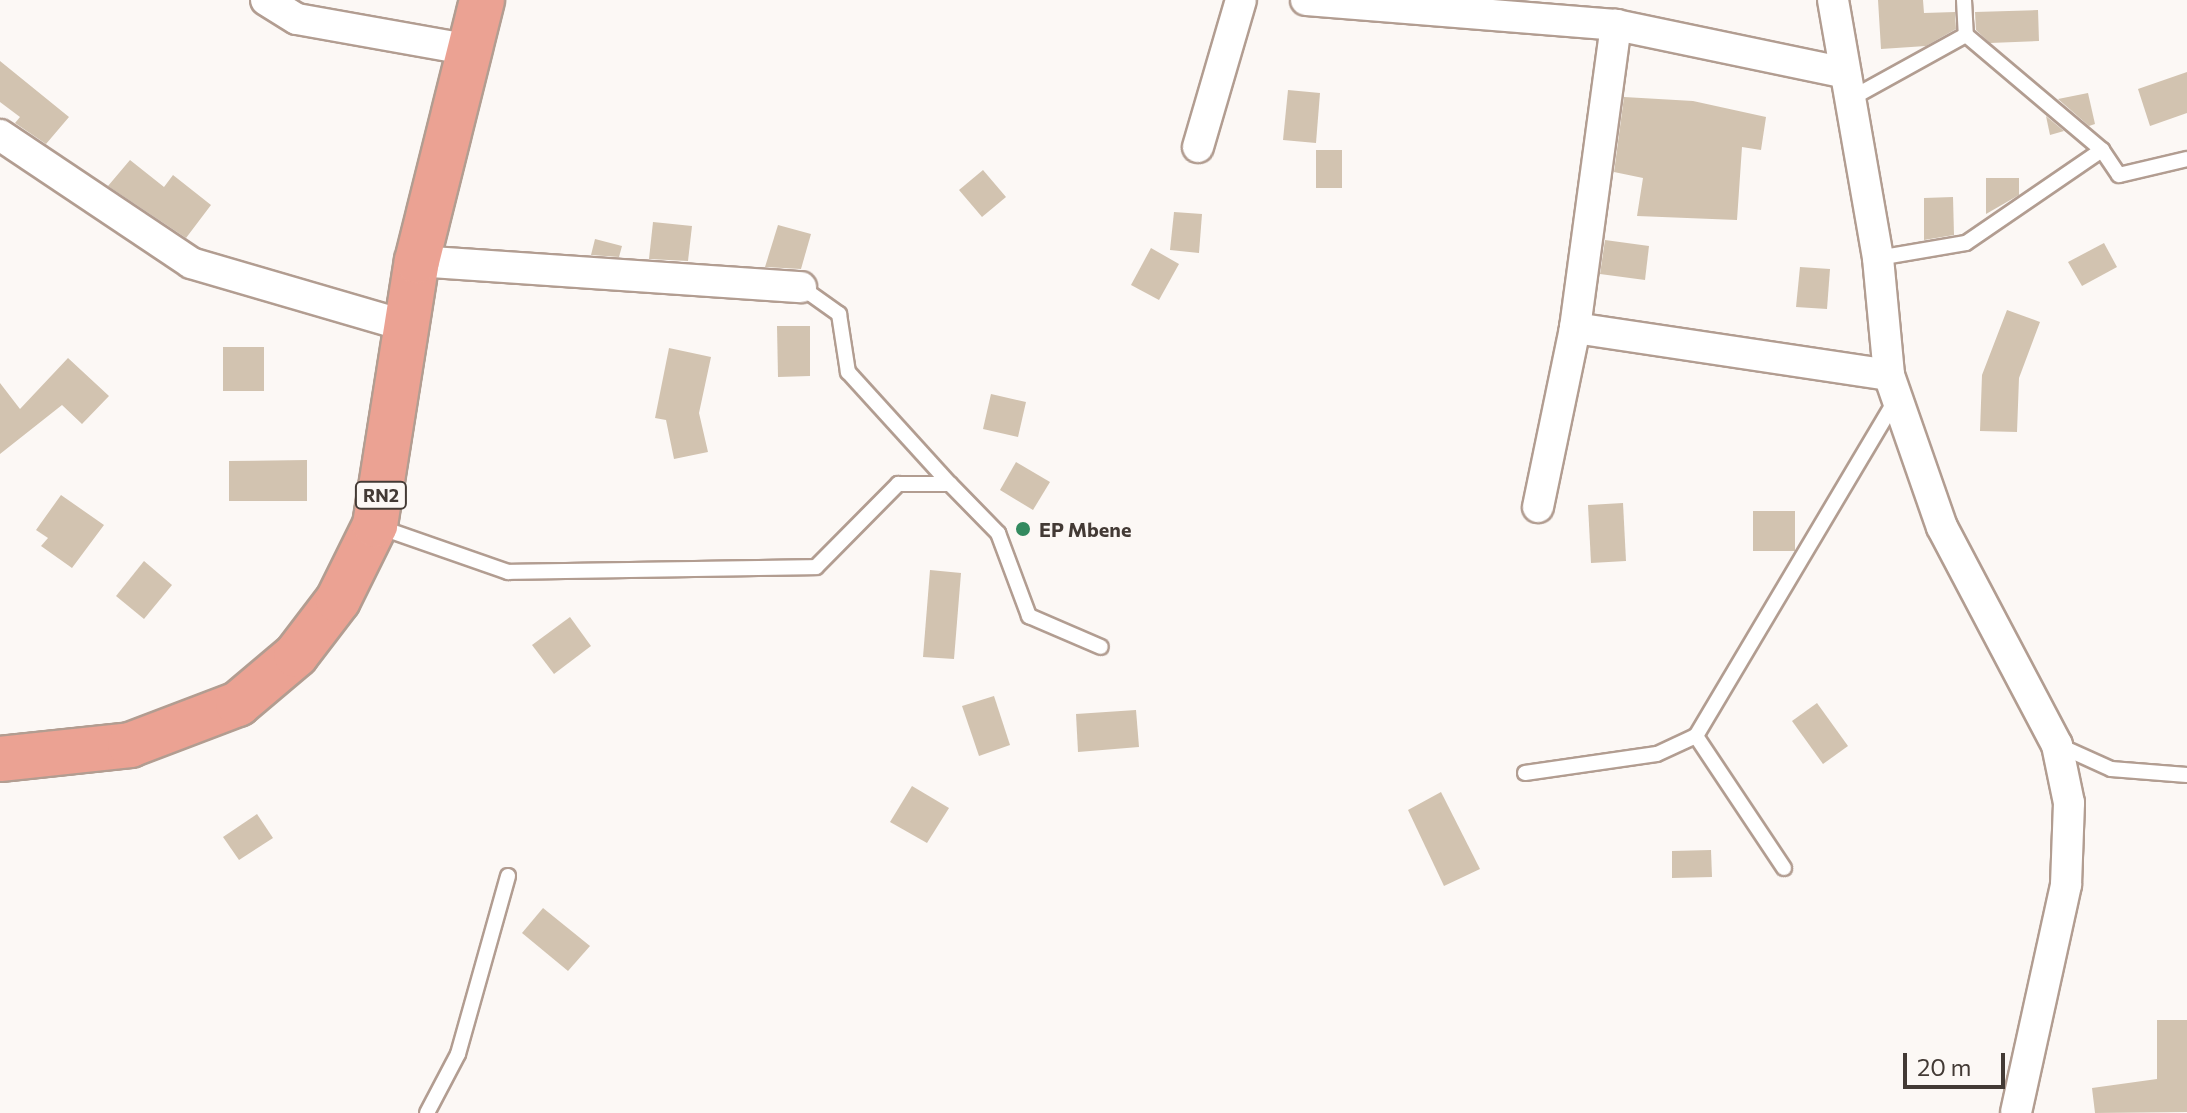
<!DOCTYPE html>
<html>
<head>
<meta charset="utf-8">
<style>
  body { margin:0 }
  #map { position:relative; width:2187px; height:1113px; overflow:hidden; background:#fcf8f5; font-family:Commissioner,sans-serif }
  div>[style] { position:absolute }
  [style*='--x'] { left:calc(var(--x)*1px); top:calc(var(--y)*1px); width:calc(var(--w)*1px); rotate:calc(var(--a)*1deg) }
  .building>* { inset:0; background:#d2c3b0 }
  .roads { filter:drop-shadow(2px 0 #b29d91) drop-shadow(-2px 0 #b29d91) drop-shadow(0 2px #b29d91) drop-shadow(0 -2px #b29d91) }
  .service>* { height:14px; margin:-7px; padding:0 7px; transform-origin:7px; border-radius:7px; background:#fff }
  .minor>* { height:30px; margin:-15px; padding:0 15px; transform-origin:15px; border-radius:15px; background:#fff }
  .trunk>* { height:44px; margin:-22px; padding:0 22px; transform-origin:22px; border-radius:22px; background:#eba293 }
  .dots>* { width:22px; height:22px; translate:-50% -50%; box-sizing:border-box; border:4px solid #fcf8f5; border-radius:50% }
  span { translate:-50% -50%; white-space:nowrap; text-align:center; line-height:1.15; -webkit-text-stroke:6px #fcf8f5; paint-order:stroke }
  .shield-label span { padding:2px 6px; background:#fcf8f5; border:2px solid; border-radius:6px; -webkit-text-stroke-width:0 }
  .shield-label { font-size:18px; color:#433a35; font-weight:700 }
  .poi-label { font-size:20px; color:#433a35; font-weight:700 }
  .left { translate:0 -50%; text-align:left }
  .scale { position:absolute; left:1903px; top:1053px; width:102px; height:36px; box-sizing:border-box; border:4px solid #433a35; border-top:0; padding-left:10px; font-size:24px; line-height:28px; white-space:nowrap; color:#433a35; -webkit-text-stroke:6px #fcf8f5; paint-order:stroke }
</style>
</head>
<body>
<div id="map">
  <div class="building">
    <i style="clip-path:polygon(1878px 0,1923px 0,1924px 13px,1955px 12px,1956px 29px,1926px 46px,1881px 49px)"></i>
    <i style="clip-path:polygon(2038px 10px,2039px 41px,1990px 43px,1976px 30px,1975px 12px)"></i>
    <i style="clip-path:polygon(0 61px,69px 117px,46px 144px,15px 123px,20px 117px,0 102px)"></i>
    <i style="clip-path:polygon(2187px 72px,2187px 113px,2150px 126px,2138px 89px)"></i>
    <i style="clip-path:polygon(1288px 90px,1320px 93px,1316px 143px,1283px 140px)"></i>
    <i style="clip-path:polygon(2088px 93px,2095px 124px,2089px 126px,2058px 99px)"></i>
    <i style="clip-path:polygon(1624px 97px,1693px 101px,1766px 117px,1761px 150px,1742px 147px,1737px 220px,1637px 216px,1643px 178px,1614px 172px)"></i>
    <i style="clip-path:polygon(2046px 116px,2064px 131px,2050px 135px)"></i>
    <i style="clip-path:polygon(1316px 150px,1342px 150px,1342px 188px,1316px 188px)"></i>
    <i style="clip-path:polygon(130px 160px,164px 187px,173px 175px,211px 205px,186px 238px,108px 186px)"></i>
    <i style="clip-path:polygon(983px 170px,1006px 197px,982px 217px,959px 190px)"></i>
    <i style="clip-path:polygon(1986px 178px,2019px 178px,2019px 195px,1986px 214px)"></i>
    <i style="clip-path:polygon(1953px 197px,1954px 235px,1924px 240px,1924px 198px)"></i>
    <i style="clip-path:polygon(1174px 212px,1202px 214px,1199px 253px,1170px 250px)"></i>
    <i style="clip-path:polygon(653px 222px,692px 226px,688px 261px,649px 259px)"></i>
    <i style="clip-path:polygon(778px 225px,811px 234px,801px 269px,765px 267px)"></i>
    <i style="clip-path:polygon(595px 239px,622px 246px,619px 257px,591px 255px)"></i>
    <i style="clip-path:polygon(1605px 240px,1649px 246px,1645px 280px,1600px 274px)"></i>
    <i style="clip-path:polygon(2104px 243px,2117px 267px,2082px 286px,2068px 262px)"></i>
    <i style="clip-path:polygon(1151px 248px,1179px 264px,1159px 300px,1131px 285px)"></i>
    <i style="clip-path:polygon(1800px 267px,1830px 269px,1827px 309px,1796px 307px)"></i>
    <i style="clip-path:polygon(2007px 310px,2040px 322px,2019px 378px,2017px 432px,1980px 431px,1982px 375px)"></i>
    <i style="clip-path:polygon(777px 326px,810px 326px,810px 376px,778px 377px)"></i>
    <i style="clip-path:polygon(223px 347px,264px 347px,264px 391px,223px 391px)"></i>
    <i style="clip-path:polygon(669px 348px,711px 357px,699px 413px,708px 452px,674px 459px,666px 420px,655px 418px)"></i>
    <i style="clip-path:polygon(68px 358px,109px 396px,82px 424px,62px 405px,0 454px,0 383px,20px 409px)"></i>
    <i style="clip-path:polygon(991px 394px,1026px 402px,1018px 437px,983px 429px)"></i>
    <i style="clip-path:polygon(307px 460px,307px 501px,229px 501px,229px 461px)"></i>
    <i style="clip-path:polygon(1016px 462px,1050px 482px,1033px 510px,1000px 490px)"></i>
    <i style="clip-path:polygon(61px 495px,104px 525px,72px 568px,41px 546px,48px 538px,36px 530px)"></i>
    <i style="clip-path:polygon(1623px 503px,1626px 561px,1591px 563px,1588px 505px)"></i>
    <i style="clip-path:polygon(1753px 511px,1795px 511px,1795px 551px,1753px 551px)"></i>
    <i style="clip-path:polygon(144px 561px,172px 585px,144px 619px,116px 596px)"></i>
    <i style="clip-path:polygon(930px 570px,961px 573px,954px 659px,923px 657px)"></i>
    <i style="clip-path:polygon(570px 617px,591px 646px,554px 674px,532px 645px)"></i>
    <i style="clip-path:polygon(994px 696px,1010px 745px,979px 756px,962px 706px)"></i>
    <i style="clip-path:polygon(1817px 703px,1848px 746px,1823px 764px,1792px 721px)"></i>
    <i style="clip-path:polygon(1136px 710px,1139px 747px,1078px 752px,1076px 714px)"></i>
    <i style="clip-path:polygon(912px 786px,949px 808px,927px 843px,890px 822px)"></i>
    <i style="clip-path:polygon(1441px 792px,1480px 869px,1444px 886px,1408px 810px)"></i>
    <i style="clip-path:polygon(257px 814px,273px 838px,239px 860px,223px 837px)"></i>
    <i style="clip-path:polygon(1711px 850px,1712px 877px,1672px 878px,1672px 851px)"></i>
    <i style="clip-path:polygon(543px 908px,590px 946px,568px 971px,522px 933px)"></i>
    <i style="clip-path:polygon(2157px 1020px,2187px 1020px,2187px 1112px,2095px 1113px,2092px 1088px,2157px 1079px)"></i>
  </div>
  <div class="roads">
    <div class="service">
      <i style="--x:1964;--y:0;--w:35;--a:87"></i>
      <i style="--x:1850;--y:99;--w:132;--a:-28.9"></i>
      <i style="--x:1966;--y:35;--w:178;--a:40.2"></i>
      <i style="--x:2102;--y:150;--w:30;--a:56"></i>
      <i style="--x:2119;--y:175;--w:70;--a:-13.2"></i>
      <i style="--x:1878;--y:258;--w:89;--a:-9.7"></i>
      <i style="--x:1966;--y:243;--w:165;--a:-34.4"></i>
      <i style="--x:801;--y:287;--w:47;--a:35.4"></i>
      <i style="--x:839;--y:314;--w:59;--a:81.2"></i>
      <i style="--x:848;--y:372;--w:151;--a:47.7"></i>
      <i style="--x:379;--y:527;--w:137;--a:19.2"></i>
      <i style="--x:508;--y:572;--w:308;--a:-0.9"></i>
      <i style="--x:816;--y:567;--w:117;--a:-45.3"></i>
      <i style="--x:898;--y:484;--w:52;--a:0"></i>
      <i style="--x:950;--y:484;--w:69;--a:45.6"></i>
      <i style="--x:998;--y:533;--w:89;--a:69.5"></i>
      <i style="--x:1029;--y:616;--w:78;--a:23.3"></i>
      <i style="--x:2058;--y:745;--w:58;--a:24.4"></i>
      <i style="--x:2111;--y:769;--w:76;--a:4.5"></i>
      <i style="--x:1525;--y:773;--w:133;--a:-8.2"></i>
      <i style="--x:1657;--y:754;--w:43;--a:-24.8"></i>
      <i style="--x:1784;--y:868;--w:159;--a:-123.7"></i>
      <i style="--x:1696;--y:736;--w:393;--a:-59.3"></i>
      <i style="--x:427;--y:1113;--w:67;--a:-62.3"></i>
      <i style="--x:458;--y:1054;--w:185;--a:-74.3"></i>
    </div>
    <div class="minor">
      <i style="--x:266;--y:0;--w:36;--a:32"></i>
      <i style="--x:297;--y:19;--w:171;--a:10.1"></i>
      <i style="--x:1306;--y:0;--w:311;--a:4.6"></i>
      <i style="--x:1616;--y:25;--w:234;--a:11.8"></i>
      <i style="--x:1833;--y:0;--w:262;--a:80.1"></i>
      <i style="--x:1878;--y:258;--w:118;--a:84.6"></i>
      <i style="--x:1889;--y:375;--w:161;--a:70.8"></i>
      <i style="--x:1942;--y:527;--w:246;--a:62.2"></i>
      <i style="--x:2057;--y:745;--w:59;--a:78.3"></i>
      <i style="--x:2069;--y:803;--w:82;--a:92.1"></i>
      <i style="--x:2066;--y:885;--w:233;--a:102.4"></i>
      <i style="--x:0;--y:135;--w:230;--a:33.8"></i>
      <i style="--x:191;--y:263;--w:228;--a:16.3"></i>
      <i style="--x:1198;--y:147;--w:153;--a:-73.7"></i>
      <i style="--x:417;--y:261;--w:385;--a:3.9"></i>
      <i style="--x:1575;--y:328;--w:317;--a:8.5"></i>
      <i style="--x:1538;--y:507;--w:183;--a:-78.3"></i>
      <i style="--x:1575;--y:328;--w:306;--a:-82.3"></i>
    </div>
    <div class="trunk">
      <i style="--x:0;--y:759;--w:131;--a:-6.1"></i>
      <i style="--x:130;--y:745;--w:116;--a:-20.8"></i>
      <i style="--x:238;--y:704;--w:76;--a:-40.2"></i>
      <i style="--x:296;--y:655;--w:69;--a:-52.6"></i>
      <i style="--x:338;--y:600;--w:84;--a:-63.7"></i>
      <i style="--x:375;--y:525;--w:267;--a:-81"></i>
      <i style="--x:417;--y:261;--w:269;--a:-76"></i>
    </div>
  </div>
  <div class="dots">
    <i style="left:1023px;top:529px;background:#338a5f"></i>
  </div>
  <div class="shield-label">
    <span style="left:381px;top:495px">RN2</span>
  </div>
  <div class="poi-label">
    <span class="left" style="left:1039px;top:529px">EP Mbene</span>
  </div>
  <div class="scale">20 m</div>
</div>
</body>
</html>
